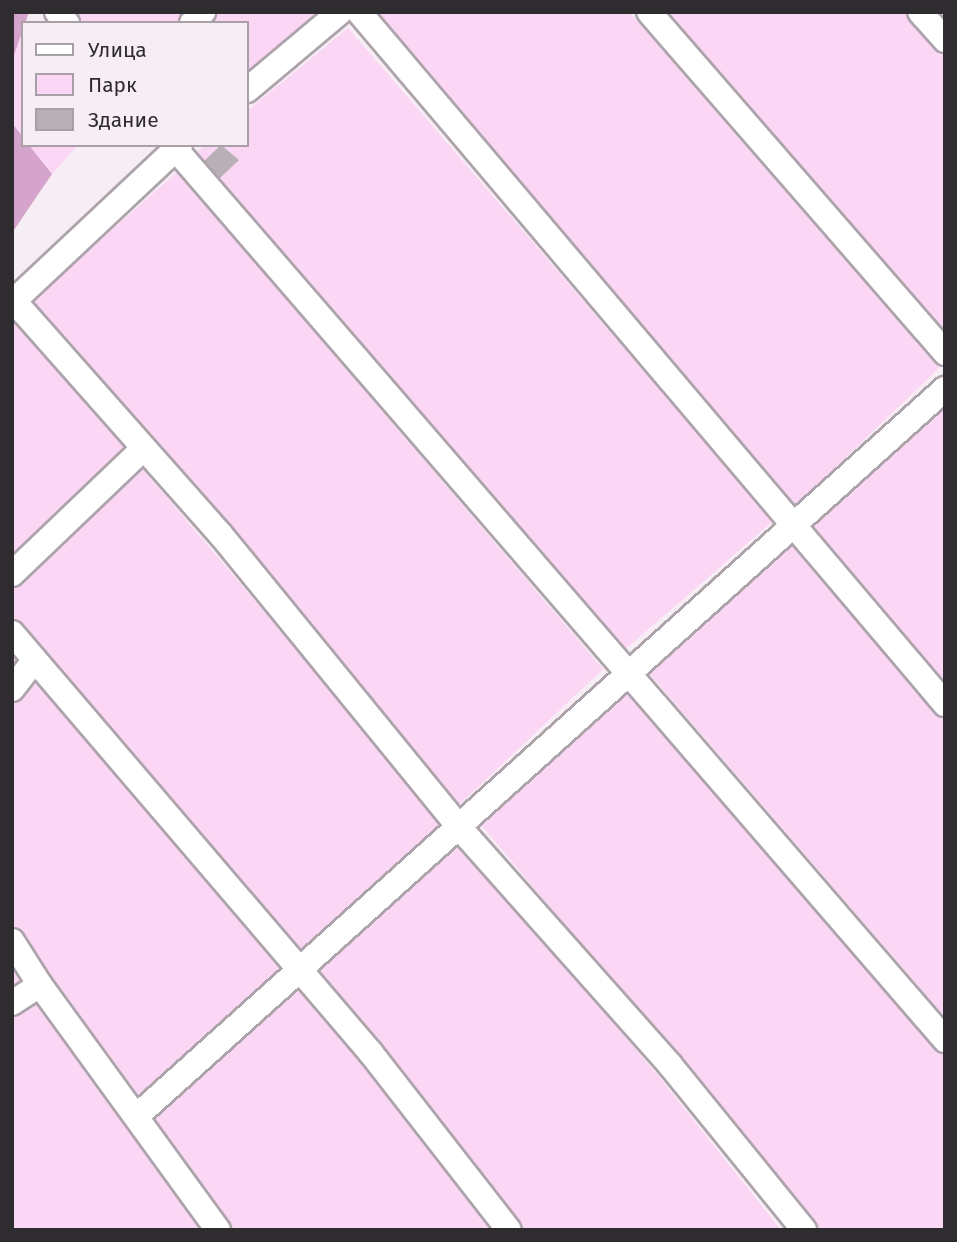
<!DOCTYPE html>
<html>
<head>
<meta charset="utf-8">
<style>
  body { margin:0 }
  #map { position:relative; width:957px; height:1242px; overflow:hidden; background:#f7eef5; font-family:"Fira Sans",sans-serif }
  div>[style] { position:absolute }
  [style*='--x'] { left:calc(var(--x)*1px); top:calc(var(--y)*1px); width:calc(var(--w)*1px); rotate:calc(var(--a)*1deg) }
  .green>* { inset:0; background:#fcd6f5 }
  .forest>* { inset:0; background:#d4a4cc }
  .building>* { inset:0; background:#b9b0b7 }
  .roads { filter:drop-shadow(2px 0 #ada4ab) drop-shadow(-2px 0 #ada4ab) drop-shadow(0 2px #ada4ab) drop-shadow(0 -2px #ada4ab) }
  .minor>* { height:24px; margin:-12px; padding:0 12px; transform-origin:12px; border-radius:12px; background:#fff }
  span { translate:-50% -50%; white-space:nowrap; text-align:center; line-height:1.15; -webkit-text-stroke:7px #f7eef5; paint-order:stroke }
  .frame { position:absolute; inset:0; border:14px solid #2f2c2f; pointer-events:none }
  .legend { position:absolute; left:21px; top:21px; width:228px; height:126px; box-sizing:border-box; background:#f7eef5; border:2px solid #a7a0a6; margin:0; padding:9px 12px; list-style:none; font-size:21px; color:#2f2c2f }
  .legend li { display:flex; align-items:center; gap:14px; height:35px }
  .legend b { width:35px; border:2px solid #a7a0a6 }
</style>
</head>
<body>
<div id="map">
  <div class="green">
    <i style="clip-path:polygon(69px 12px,190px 12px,178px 23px,79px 23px)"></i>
    <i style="clip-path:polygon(219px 12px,323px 12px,247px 80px,247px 23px,207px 23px)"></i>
    <i style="clip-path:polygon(372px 12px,629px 12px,939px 368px,792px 509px)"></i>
    <i style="clip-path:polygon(662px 12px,909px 12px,945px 53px,945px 336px)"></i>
    <i style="clip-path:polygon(348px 28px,773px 521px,620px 654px,194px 155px,205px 145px,247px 145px,247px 111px)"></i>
    <i style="clip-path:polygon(23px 30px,23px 137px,12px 123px,12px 61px)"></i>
    <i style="clip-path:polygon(29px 145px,78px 145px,52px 174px)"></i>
    <i style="clip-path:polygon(177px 172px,603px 669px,458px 806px,28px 304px)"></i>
    <i style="clip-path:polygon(12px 315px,660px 1078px,781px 1230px,12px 1230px)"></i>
    <i style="clip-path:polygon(945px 407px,945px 683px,809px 527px)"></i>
    <i style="clip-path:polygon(793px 545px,945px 722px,945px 1017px,647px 671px)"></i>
    <i style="clip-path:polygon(626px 688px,945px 1054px,945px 1230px,821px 1230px,482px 826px)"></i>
  </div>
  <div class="forest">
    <i style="clip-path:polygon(12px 12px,29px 12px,12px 61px)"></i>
    <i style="clip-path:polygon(12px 123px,23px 137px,23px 145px,29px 145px,52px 174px,12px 233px)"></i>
  </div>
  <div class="building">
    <i style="clip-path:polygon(221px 145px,239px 160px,219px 179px,203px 162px)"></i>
  </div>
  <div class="roads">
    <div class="minor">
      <i style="--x:57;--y:12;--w:15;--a:48"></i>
      <i style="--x:359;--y:12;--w:907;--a:49.74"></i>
      <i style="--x:649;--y:12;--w:452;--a:49"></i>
      <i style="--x:920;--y:12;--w:38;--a:48"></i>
      <i style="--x:192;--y:23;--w:16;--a:-45"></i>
      <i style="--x:247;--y:90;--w:121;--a:-40"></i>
      <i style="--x:172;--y:145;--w:1183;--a:49.18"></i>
      <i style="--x:180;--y:145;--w:228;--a:136.8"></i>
      <i style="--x:14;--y:301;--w:312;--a:48.5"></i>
      <i style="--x:221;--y:535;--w:375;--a:50.8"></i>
      <i style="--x:458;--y:826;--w:319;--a:48.4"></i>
      <i style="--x:670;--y:1065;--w:213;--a:50.9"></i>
      <i style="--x:12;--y:574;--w:181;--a:-43.7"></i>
      <i style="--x:12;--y:633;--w:553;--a:49.48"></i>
      <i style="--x:371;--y:1053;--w:224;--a:52.1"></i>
      <i style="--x:12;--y:689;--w:37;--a:-52"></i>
      <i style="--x:12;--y:941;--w:52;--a:57.5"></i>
      <i style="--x:12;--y:1003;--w:33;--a:-33"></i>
      <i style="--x:40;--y:985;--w:303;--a:54"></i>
      <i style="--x:138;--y:1115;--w:1086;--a:-41.98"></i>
    </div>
  </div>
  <div class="frame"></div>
  <ul class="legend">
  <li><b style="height:9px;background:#fff"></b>Улица</li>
  <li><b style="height:19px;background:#fcd6f5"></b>Парк</li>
  <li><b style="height:19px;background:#b9b0b7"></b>Здание</li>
  </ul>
</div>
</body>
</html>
